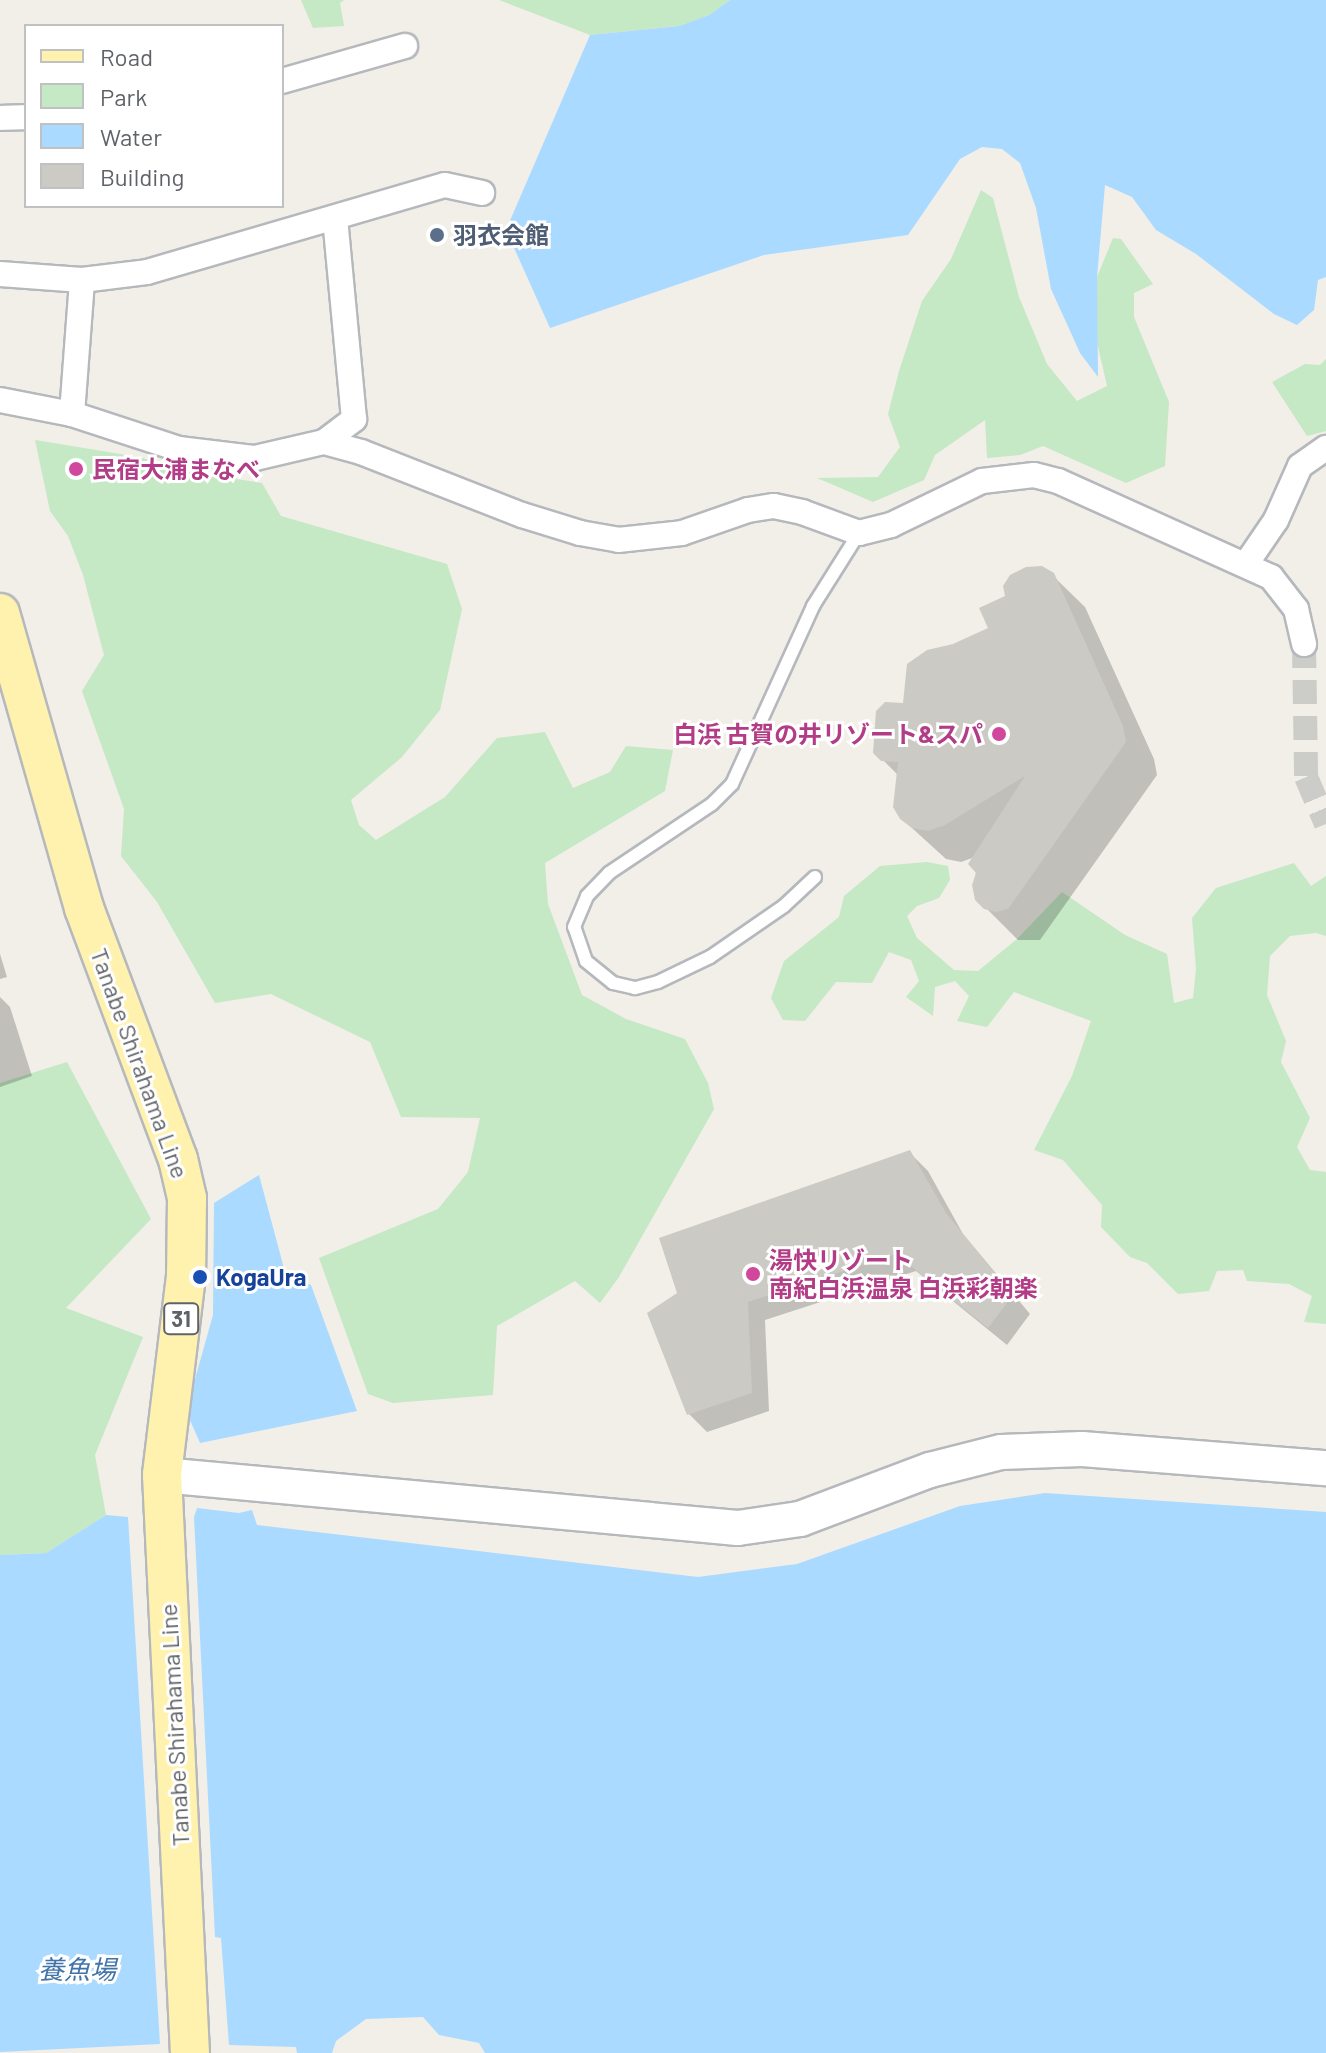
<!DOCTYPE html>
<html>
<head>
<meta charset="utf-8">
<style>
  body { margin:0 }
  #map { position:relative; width:1326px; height:2053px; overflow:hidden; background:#f1efe8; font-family:Barlow,"Noto Sans JP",sans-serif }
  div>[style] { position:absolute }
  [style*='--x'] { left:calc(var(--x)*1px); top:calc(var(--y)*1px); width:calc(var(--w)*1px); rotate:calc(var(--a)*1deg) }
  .green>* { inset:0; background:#c5e8c5 }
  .water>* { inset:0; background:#aadaff }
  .shadow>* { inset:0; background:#0003 }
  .building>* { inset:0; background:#cccac5 }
  .street-tunnel>* { height:24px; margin-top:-12px; transform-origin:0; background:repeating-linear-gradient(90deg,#ccccc8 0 24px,transparent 0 36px) }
  .roads { filter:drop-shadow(2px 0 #b5b8bc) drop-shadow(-2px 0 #b5b8bc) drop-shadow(0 2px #b5b8bc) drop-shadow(0 -2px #b5b8bc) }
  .lane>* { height:12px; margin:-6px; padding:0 6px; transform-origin:6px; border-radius:6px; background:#fff }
  .street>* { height:24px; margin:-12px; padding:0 12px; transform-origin:12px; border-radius:12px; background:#fff }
  .secondary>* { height:34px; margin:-17px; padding:0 17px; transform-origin:17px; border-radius:17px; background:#fff }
  .primary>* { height:38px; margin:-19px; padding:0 19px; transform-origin:19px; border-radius:19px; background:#fff2af }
  .dots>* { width:22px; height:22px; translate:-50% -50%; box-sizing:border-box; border:4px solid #fff; border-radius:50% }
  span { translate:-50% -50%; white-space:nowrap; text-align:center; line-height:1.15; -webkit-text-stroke:6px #fff; paint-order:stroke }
  .shield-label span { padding:2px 6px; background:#fff; border:2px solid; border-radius:6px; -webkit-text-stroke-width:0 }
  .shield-label { font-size:22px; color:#5f6368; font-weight:700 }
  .service-label { font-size:24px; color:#4e5e75; font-weight:700 }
  .left { translate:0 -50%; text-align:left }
  .hotel-label { font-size:24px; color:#b23c85; font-weight:700 }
  .right { translate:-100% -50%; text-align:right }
  .street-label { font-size:24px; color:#5f6368 }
  .transit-label { font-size:24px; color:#164399; font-weight:700 }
  .water-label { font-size:26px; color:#4174aa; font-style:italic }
  .legend { position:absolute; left:24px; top:24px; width:260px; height:184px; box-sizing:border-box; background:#fff; border:2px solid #bfc1c3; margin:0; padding:10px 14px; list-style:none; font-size:24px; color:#5f6368 }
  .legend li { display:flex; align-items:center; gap:16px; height:40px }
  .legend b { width:40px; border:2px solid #bfc1c3 }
</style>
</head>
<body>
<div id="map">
  <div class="green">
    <i style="clip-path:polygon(301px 0,344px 0,340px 3px,344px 26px,313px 28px)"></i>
    <i style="clip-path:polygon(499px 0,730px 0,709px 15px,679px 26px,590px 35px)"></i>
    <i style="clip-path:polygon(981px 190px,993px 198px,1019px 297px,1047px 364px,1077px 401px,1107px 386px,1097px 342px,1097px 277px,1113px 238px,1121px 239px,1153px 284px,1134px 293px,1134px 317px,1169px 402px,1165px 466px,1126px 483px,1043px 446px,1020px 455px,987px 458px,985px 420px,935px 455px,924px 480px,873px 502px,817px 478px,878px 477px,900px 447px,888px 414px,899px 371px,922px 301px,951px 259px)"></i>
    <i style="clip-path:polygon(1326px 359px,1326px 431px,1307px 436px,1272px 382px,1305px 364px,1320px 365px)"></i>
    <i style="clip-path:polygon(35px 440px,139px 457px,185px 471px,262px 483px,281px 516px,447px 564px,462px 609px,440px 710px,402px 757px,351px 800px,359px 825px,376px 840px,445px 797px,497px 738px,545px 732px,573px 788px,610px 772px,626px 746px,673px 750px,665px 791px,545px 863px,548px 904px,582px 995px,626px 1019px,685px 1039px,708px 1083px,714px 1109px,619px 1277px,600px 1303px,575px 1281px,497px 1326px,493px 1395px,393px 1403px,368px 1394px,319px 1258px,438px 1209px,468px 1172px,480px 1118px,401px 1117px,370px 1042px,271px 994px,215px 1003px,157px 902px,121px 856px,124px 809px,82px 691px,104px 655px,83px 575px,68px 536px,50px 511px)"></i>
    <i style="clip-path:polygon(927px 862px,948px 866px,950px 880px,939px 898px,917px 906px,907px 916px,917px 938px,954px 970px,978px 971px,1017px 939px,1062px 892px,1125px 935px,1167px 954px,1174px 1003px,1193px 998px,1196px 969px,1192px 918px,1216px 888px,1294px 863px,1311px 886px,1326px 876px,1326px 936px,1316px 933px,1290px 936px,1270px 956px,1267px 995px,1286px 1041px,1281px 1062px,1310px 1118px,1297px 1147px,1310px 1170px,1326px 1172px,1326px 1324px,1304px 1322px,1312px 1296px,1289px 1284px,1247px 1281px,1243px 1270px,1217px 1271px,1209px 1291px,1178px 1294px,1147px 1263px,1130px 1257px,1101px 1227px,1102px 1205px,1063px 1160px,1034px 1150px,1072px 1076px,1091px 1021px,1014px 992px,987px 1027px,957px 1021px,969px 996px,955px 981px,935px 987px,933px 1016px,906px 997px,919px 981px,911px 960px,889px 952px,872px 983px,836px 982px,805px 1021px,783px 1020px,771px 998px,784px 961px,839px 917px,844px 896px,880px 866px)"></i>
    <i style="clip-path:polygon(67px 1062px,151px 1219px,66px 1308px,143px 1337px,95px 1455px,106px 1515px,46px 1553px,0 1555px,0 1083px)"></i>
  </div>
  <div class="water">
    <i style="clip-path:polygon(730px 0,1326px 0,1326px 277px,1318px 280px,1314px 310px,1297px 325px,1274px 314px,1196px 254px,1156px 230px,1132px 197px,1105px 185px,1097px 277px,1098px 377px,1080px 353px,1051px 289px,1036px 208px,1020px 163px,1002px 149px,982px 147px,960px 159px,908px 235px,764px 255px,550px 328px,506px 230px,590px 35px,679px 26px,709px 15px)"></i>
    <i style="clip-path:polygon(259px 1175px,285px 1272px,311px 1285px,357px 1411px,200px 1443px,186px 1411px,213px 1315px,214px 1203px)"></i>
    <i style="clip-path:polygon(1045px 1493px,1326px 1512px,1326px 2053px,485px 2053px,479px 2043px,439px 2035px,423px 2017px,366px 2019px,336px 2041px,332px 2053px,297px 2053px,296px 2047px,229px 2045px,221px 1938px,215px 1937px,194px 1517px,197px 1508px,239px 1513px,252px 1510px,257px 1525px,698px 1577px,797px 1564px,960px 1506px)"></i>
    <i style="clip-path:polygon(106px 1515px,128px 1517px,160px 2044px,0 2052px,0 1555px,46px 1553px)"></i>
  </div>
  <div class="shadow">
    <i style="clip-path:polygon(1052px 575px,1085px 607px,1154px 759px,1157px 775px,1040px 940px,1018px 940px,977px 899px,975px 857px,961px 862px,946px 859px,901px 818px,899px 776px,875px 752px,905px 706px,954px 646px,991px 629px)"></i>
    <i style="clip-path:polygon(0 954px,7px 977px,0 979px)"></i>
    <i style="clip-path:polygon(0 997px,10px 1007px,32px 1076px,0 1087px)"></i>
    <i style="clip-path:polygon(910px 1153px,928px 1171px,963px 1234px,1030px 1314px,1007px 1345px,916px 1271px,765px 1320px,769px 1411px,707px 1432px,689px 1414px,650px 1314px)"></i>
  </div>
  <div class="building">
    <i style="clip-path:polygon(1042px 566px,1054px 573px,1123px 726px,1126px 742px,1008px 909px,996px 912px,984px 909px,975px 900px,972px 885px,976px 873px,968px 864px,1025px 776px,945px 825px,928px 831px,912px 828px,900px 819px,893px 807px,898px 762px,881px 761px,873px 753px,876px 711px,885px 702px,903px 703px,907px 664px,927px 650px,953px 644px,988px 628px,979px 608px,1005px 596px,1003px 586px,1010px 575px,1026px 567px)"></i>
    <i style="clip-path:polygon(910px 1150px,946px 1213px,1013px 1295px,988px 1328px,896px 1254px,748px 1302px,752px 1393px,687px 1415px,647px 1313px,677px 1293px,659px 1238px)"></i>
  </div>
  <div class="street-tunnel">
    <i style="--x:1304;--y:644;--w:133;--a:89.1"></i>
    <i style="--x:1306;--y:777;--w:51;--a:66.9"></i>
  </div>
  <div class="roads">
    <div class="lane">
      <i style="--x:815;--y:877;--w:42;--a:136.9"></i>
      <i style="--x:784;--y:906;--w:90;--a:145.4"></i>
      <i style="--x:710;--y:957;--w:58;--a:154.3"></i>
      <i style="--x:658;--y:982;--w:24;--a:165"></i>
      <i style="--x:635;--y:988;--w:23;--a:-167"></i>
      <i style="--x:613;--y:983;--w:35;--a:-141"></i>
      <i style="--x:586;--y:961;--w:36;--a:-109"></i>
      <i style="--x:574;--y:927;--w:34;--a:-67"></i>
      <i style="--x:587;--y:896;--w:32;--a:-46"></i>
      <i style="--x:609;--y:873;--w:124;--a:-33.8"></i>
      <i style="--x:712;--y:804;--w:28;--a:-45"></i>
      <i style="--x:732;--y:784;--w:196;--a:-65.5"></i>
      <i style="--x:813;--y:606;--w:86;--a:-57.8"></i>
    </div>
    <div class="street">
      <i style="--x:282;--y:81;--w:128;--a:-15.9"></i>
      <i style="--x:0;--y:118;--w:26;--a:-2"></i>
      <i style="--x:0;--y:274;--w:82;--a:4.2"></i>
      <i style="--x:82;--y:280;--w:65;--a:-7"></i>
      <i style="--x:147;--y:272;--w:310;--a:-16.3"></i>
      <i style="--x:445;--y:185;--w:38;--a:12"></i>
      <i style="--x:0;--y:400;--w:73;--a:11"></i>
      <i style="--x:72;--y:414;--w:113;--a:18.1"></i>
      <i style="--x:179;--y:449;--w:77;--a:6.8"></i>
      <i style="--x:255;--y:458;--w:71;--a:-13.1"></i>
      <i style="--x:324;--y:442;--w:38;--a:-37"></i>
      <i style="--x:354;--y:419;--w:201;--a:-95.4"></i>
      <i style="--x:72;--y:414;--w:134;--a:-85.7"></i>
      <i style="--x:324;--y:442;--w:38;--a:15"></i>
      <i style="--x:361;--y:452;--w:173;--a:21.4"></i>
      <i style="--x:522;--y:515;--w:61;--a:17.2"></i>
      <i style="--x:580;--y:533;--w:39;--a:10"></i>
      <i style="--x:618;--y:540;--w:64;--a:-6.2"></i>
      <i style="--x:682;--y:533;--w:70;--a:-19.2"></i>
      <i style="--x:748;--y:510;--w:26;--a:-9"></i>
      <i style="--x:774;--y:506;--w:29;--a:12"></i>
      <i style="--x:802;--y:512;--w:61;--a:20.2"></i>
      <i style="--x:859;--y:533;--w:33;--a:-14"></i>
      <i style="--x:891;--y:525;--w:101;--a:-25.8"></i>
      <i style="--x:982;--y:481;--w:52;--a:-6.6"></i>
      <i style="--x:1034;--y:475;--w:25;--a:14"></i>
      <i style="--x:1058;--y:481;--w:234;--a:24.3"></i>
      <i style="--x:1271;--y:577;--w:41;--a:52"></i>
      <i style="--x:1296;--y:609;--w:36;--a:77"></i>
      <i style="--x:1246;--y:564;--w:53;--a:-55.7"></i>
      <i style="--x:1276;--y:520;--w:59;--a:-66"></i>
      <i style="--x:1300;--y:466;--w:32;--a:-35"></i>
    </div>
    <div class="secondary">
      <i style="--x:162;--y:1475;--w:578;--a:5.26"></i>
      <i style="--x:738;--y:1528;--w:63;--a:-8.3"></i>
      <i style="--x:800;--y:1519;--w:139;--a:-20.7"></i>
      <i style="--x:930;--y:1470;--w:73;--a:-14.2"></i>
      <i style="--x:1001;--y:1452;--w:81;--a:-2.1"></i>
      <i style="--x:1082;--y:1449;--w:245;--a:4.5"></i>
    </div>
    <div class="primary">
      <i style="--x:0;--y:613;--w:307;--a:74.1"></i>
      <i style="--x:84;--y:908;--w:268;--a:69.5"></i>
      <i style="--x:178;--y:1159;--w:40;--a:77"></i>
      <i style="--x:187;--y:1198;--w:78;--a:90.7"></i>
      <i style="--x:186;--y:1276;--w:200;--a:96.9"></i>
      <i style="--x:162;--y:1475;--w:579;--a:87.23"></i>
    </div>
  </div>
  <div class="dots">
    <i style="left:437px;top:235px;background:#5c6f8a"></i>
    <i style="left:76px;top:469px;background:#d1479c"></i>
    <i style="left:999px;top:734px;background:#d1479c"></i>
    <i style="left:753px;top:1274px;background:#d1479c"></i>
    <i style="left:200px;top:1277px;background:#1a4fb4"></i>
  </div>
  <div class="shield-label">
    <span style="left:181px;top:1319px">31</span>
  </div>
  <div class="service-label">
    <span class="left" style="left:453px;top:235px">羽衣会館</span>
  </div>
  <div class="hotel-label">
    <span class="left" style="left:92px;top:469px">民宿大浦まなべ</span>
    <span class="right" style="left:983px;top:734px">白浜 古賀の井リゾート&amp;スパ</span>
    <span class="left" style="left:769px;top:1274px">湯快リゾート<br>南紀白浜温泉 白浜彩朝楽</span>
  </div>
  <div class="street-label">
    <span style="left:140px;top:1063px;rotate:70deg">Tanabe Shirahama Line</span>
    <span style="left:174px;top:1725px;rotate:-93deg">Tanabe Shirahama Line</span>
  </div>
  <div class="transit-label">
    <span class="left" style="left:216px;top:1277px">KogaUra</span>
  </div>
  <div class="water-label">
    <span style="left:77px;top:1969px">養魚場</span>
  </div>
  <ul class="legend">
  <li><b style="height:10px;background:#fff2af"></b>Road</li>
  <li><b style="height:22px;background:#c5e8c5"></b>Park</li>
  <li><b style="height:22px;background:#aadaff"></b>Water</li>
  <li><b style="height:22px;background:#cccac5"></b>Building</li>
  </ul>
</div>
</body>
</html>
